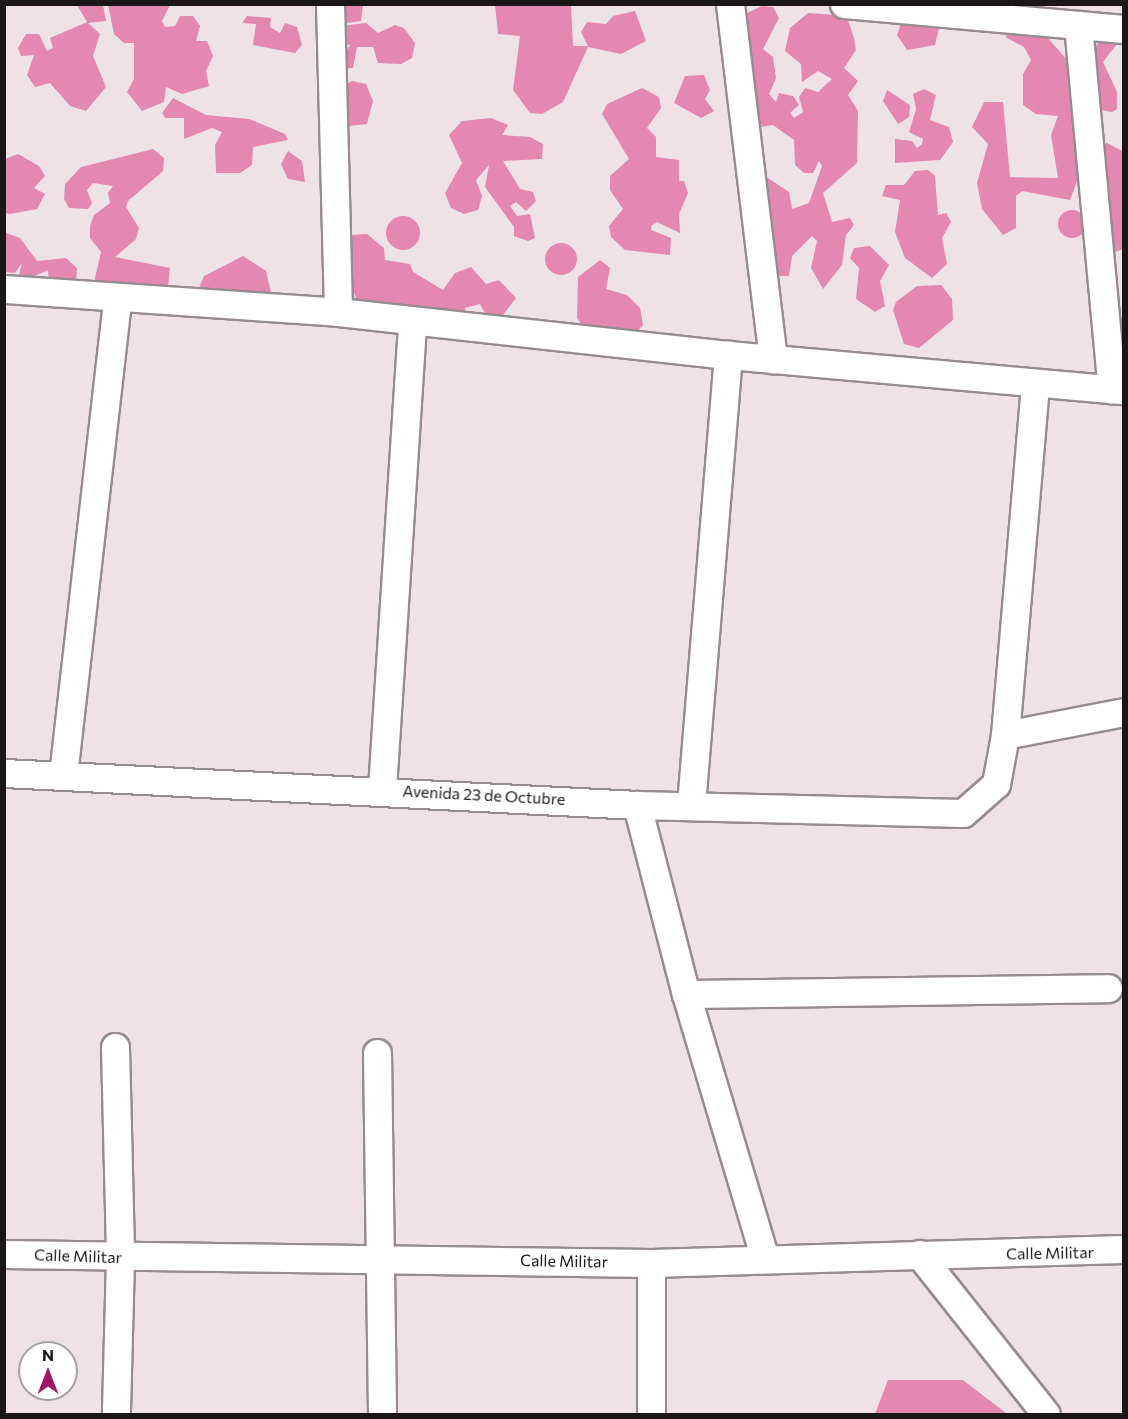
<!DOCTYPE html>
<html>
<head>
<meta charset="utf-8">
<style>
  body { margin:0 }
  #map { position:relative; width:1128px; height:1419px; overflow:hidden; background:#efe2e7; font-family:Commissioner,sans-serif }
  div>[style] { position:absolute }
  [style*='--x'] { left:calc(var(--x)*1px); top:calc(var(--y)*1px); width:calc(var(--w)*1px); rotate:calc(var(--a)*1deg) }
  .forest>* { inset:0; background:#e488b0 }
  .round { border-radius:50% }
  .roads { filter:drop-shadow(2px 0 #968b8f) drop-shadow(-2px 0 #968b8f) drop-shadow(0 2px #968b8f) drop-shadow(0 -2px #968b8f) }
  .street>* { height:27px; margin:-13.5px; padding:0 13.5px; transform-origin:13.5px; border-radius:13.5px; background:#fff }
  span { translate:-50% -50%; white-space:nowrap; text-align:center; line-height:1.15; -webkit-text-stroke:6px #fff; paint-order:stroke }
  .street-label { font-size:16px; color:#1b1718 }
  .frame { position:absolute; inset:0; border:6px solid #1b1718; pointer-events:none }
  .north { position:absolute; left:18px; top:1341px; width:60px; height:60px; box-sizing:border-box; background:#fff; border:2px solid #a4a2a3; border-radius:50%; rotate:0deg; font-size:16px; font-weight:700; line-height:24px; text-align:center; color:#1b1718 }
  .north::after { content:''; display:block; margin:auto; width:21px; height:27px; background:#9f1663; clip-path:polygon(50% 0,100% 100%,50% 72%,0 100%) }
</style>
</head>
<body>
<div id="map">
  <div class="forest">
    <i style="clip-path:polygon(77px 5px,103px 5px,106px 21px,88px 23px,100px 34px,93px 56px,106px 87px,86px 111px,70px 106px,50px 83px,35px 87px,27px 75px,34px 55px,21px 56px,18px 48px,26px 34px,39px 34px,47px 51px,53px 48px,50px 38px,87px 22px)"></i>
    <i style="clip-path:polygon(108px 5px,170px 5px,162px 21px,165px 27px,175px 26px,180px 16px,193px 16px,200px 26px,196px 41px,207px 41px,213px 56px,206px 71px,209px 86px,182px 94px,166px 87px,164px 102px,142px 111px,127px 92px,134px 79px,134px 43px,124px 43px,114px 34px)"></i>
    <i style="clip-path:polygon(330px 5px,363px 5px,361px 21px,340px 24px)"></i>
    <i style="clip-path:polygon(495px 5px,571px 5px,573px 46px,588px 46px,581px 32px,587px 22px,606px 24px,613px 16px,635px 11px,646px 41px,621px 54px,588px 47px,563px 102px,542px 114px,530px 113px,513px 90px,520px 36px,498px 34px)"></i>
    <i style="clip-path:polygon(762px 6px,773px 7px,779px 18px,763px 49px,773px 57px,776px 78px,769px 94px,776px 102px,779px 93px,793px 96px,799px 105px,790px 113px,794px 118px,803px 112px,799px 97px,805px 88px,818px 92px,832px 79px,818px 71px,802px 82px,801px 64px,785px 51px,790px 28px,808px 13px,837px 15px,847px 18px,854px 38px,856px 50px,844px 68px,858px 81px,848px 95px,858px 111px,857px 163px,823px 193px,832px 222px,850px 218px,854px 225px,846px 235px,842px 265px,823px 289px,811px 268px,817px 241px,812px 236px,792px 256px,789px 276px,773px 276px,762px 174px,789px 192px,792px 209px,809px 203px,822px 166px,819px 161px,813px 173px,804px 173px,795px 165px,794px 140px,773px 125px,760px 127px,751px 121px,741px 16px)"></i>
    <i style="clip-path:polygon(247px 16px,271px 18px,270px 27px,280px 33px,285px 23px,297px 27px,302px 45px,295px 53px,253px 45px,256px 24px,242px 23px)"></i>
    <i style="clip-path:polygon(902px 20px,934px 21px,939px 28px,935px 45px,907px 50px,897px 35px)"></i>
    <i style="clip-path:polygon(366px 23px,378px 33px,395px 25px,404px 28px,415px 43px,412px 58px,401px 64px,378px 63px,373px 47px,357px 47px,353px 68px,337px 69px,350px 45px,341px 43px,340px 26px)"></i>
    <i style="clip-path:polygon(1011px 32px,1047px 37px,1069px 62px,1080px 173px,1070px 200px,1022px 191px,1016px 196px,1016px 228px,1003px 235px,982px 209px,977px 183px,988px 144px,972px 127px,984px 102px,1003px 102px,1010px 177px,1058px 178px,1051px 135px,1058px 116px,1036px 114px,1023px 105px,1023px 74px,1031px 60px,1024px 47px,1005px 37px)"></i>
    <i style="clip-path:polygon(1103px 39px,1117px 44px,1103px 62px,1117px 92px,1117px 109px,1112px 112px,1097px 109px,1098px 81px,1090px 71px,1091px 50px)"></i>
    <i style="clip-path:polygon(704px 75px,710px 90px,705px 99px,714px 111px,701px 118px,674px 103px,685px 76px)"></i>
    <i style="clip-path:polygon(352px 81px,366px 84px,373px 101px,367px 124px,349px 126px,337px 120px,345px 85px)"></i>
    <i style="clip-path:polygon(642px 88px,659px 97px,661px 108px,647px 128px,656px 137px,656px 157px,679px 160px,679px 181px,684px 181px,688px 193px,679px 214px,680px 233px,657px 222px,651px 226px,651px 230px,671px 238px,670px 255px,625px 250px,611px 237px,609px 226px,623px 209px,610px 190px,610px 176px,629px 159px,602px 114px,607px 104px)"></i>
    <i style="clip-path:polygon(924px 89px,936px 95px,930px 120px,949px 127px,953px 142px,940px 160px,895px 163px,895px 139px,912px 141px,917px 148px,922px 144px,923px 139px,909px 132px,916px 109px,913px 94px)"></i>
    <i style="clip-path:polygon(887px 90px,910px 105px,909px 117px,898px 124px,883px 101px)"></i>
    <i style="clip-path:polygon(173px 98px,206px 115px,249px 119px,285px 134px,288px 140px,253px 147px,252px 165px,240px 173px,216px 173px,215px 145px,222px 132px,212px 128px,184px 139px,184px 118px,165px 118px,162px 113px)"></i>
    <i style="clip-path:polygon(491px 118px,508px 125px,502px 135px,530px 137px,543px 144px,542px 159px,503px 161px,520px 189px,533px 192px,536px 201px,526px 211px,516px 202px,510px 206px,517px 216px,530px 214px,535px 238px,528px 241px,514px 236px,514px 227px,485px 187px,489px 165px,476px 180px,482px 196px,478px 210px,464px 214px,451px 208px,445px 193px,462px 163px,449px 135px,462px 121px)"></i>
    <i style="clip-path:polygon(1107px 143px,1124px 152px,1124px 249px,1105px 255px,1102px 146px)"></i>
    <i style="clip-path:polygon(153px 149px,164px 158px,163px 171px,128px 201px,126px 207px,139px 228px,136px 239px,115px 257px,170px 268px,167px 297px,94px 282px,101px 252px,90px 238px,90px 226px,94px 215px,110px 203px,108px 193px,113px 186px,93px 183px,87px 190px,92px 203px,88px 209px,69px 208px,64px 199px,65px 184px,81px 167px)"></i>
    <i style="clip-path:polygon(288px 151px,302px 161px,305px 182px,288px 179px,281px 164px)"></i>
    <i style="clip-path:polygon(18px 154px,39px 166px,45px 176px,34px 188px,45px 194px,37px 209px,10px 214px,5px 213px,5px 159px)"></i>
    <i style="clip-path:polygon(928px 170px,935px 176px,938px 215px,946px 213px,951px 222px,942px 238px,947px 264px,932px 278px,905px 258px,895px 232px,900px 200px,882px 196px,886px 185px,904px 185px,915px 171px)"></i>
    <i class="round" style="left:1058px;top:210px;width:28px;height:28px"></i>
    <i class="round" style="left:386px;top:216px;width:34px;height:34px"></i>
    <i style="clip-path:polygon(4px 232px,20px 238px,37px 261px,66px 258px,77px 268px,76px 282px,49px 285px,48px 270px,28px 279px,19px 275px,22px 263px,15px 273px,5px 272px)"></i>
    <i style="clip-path:polygon(367px 234px,384px 248px,385px 260px,410px 264px,413px 272px,443px 290px,455px 273px,471px 267px,486px 284px,499px 280px,516px 298px,503px 315px,486px 315px,480px 304px,465px 308px,463px 318px,358px 303px,344px 269px,344px 250px,352px 235px)"></i>
    <i class="round" style="left:545px;top:243px;width:32px;height:32px"></i>
    <i style="clip-path:polygon(870px 246px,889px 265px,880px 281px,885px 306px,875px 312px,856px 299px,859px 268px,850px 258px,854px 248px)"></i>
    <i style="clip-path:polygon(243px 256px,266px 271px,272px 297px,198px 290px,204px 276px)"></i>
    <i style="clip-path:polygon(600px 260px,610px 268px,606px 289px,627px 295px,640px 308px,643px 325px,635px 334px,585px 329px,577px 318px,578px 277px)"></i>
    <i style="clip-path:polygon(941px 285px,952px 299px,953px 320px,919px 348px,904px 344px,893px 310px,896px 302px,917px 286px)"></i>
    <i style="clip-path:polygon(888px 1380px,963px 1380px,1007px 1414px,875px 1414px)"></i>
  </div>
  <div class="roads">
    <div class="street">
      <i style="--x:330;--y:4;--w:308;--a:88.5"></i>
      <i style="--x:730;--y:4;--w:358;--a:83.1"></i>
      <i style="--x:844;--y:4;--w:281;--a:5.1"></i>
      <i style="--x:1078;--y:25;--w:366;--a:84.7"></i>
      <i style="--x:4;--y:289;--w:335;--a:3.9"></i>
      <i style="--x:338;--y:312;--w:392;--a:6.3"></i>
      <i style="--x:728;--y:355;--w:398;--a:5.1"></i>
      <i style="--x:1005;--y:735;--w:121;--a:-10.9"></i>
      <i style="--x:4;--y:773;--w:634;--a:2.89"></i>
      <i style="--x:637;--y:805;--w:326;--a:1.4"></i>
      <i style="--x:963;--y:813;--w:44;--a:-41.3"></i>
      <i style="--x:996;--y:784;--w:50;--a:-79.6"></i>
      <i style="--x:1005;--y:735;--w:353;--a:-85.1"></i>
      <i style="--x:63;--y:775;--w:479;--a:-83.5"></i>
      <i style="--x:382;--y:789;--w:468;--a:-86.3"></i>
      <i style="--x:637;--y:805;--w:195;--a:75.5"></i>
      <i style="--x:686;--y:994;--w:273;--a:73.4"></i>
      <i style="--x:691;--y:805;--w:452;--a:-85.3"></i>
      <i style="--x:686;--y:994;--w:422;--a:-0.8"></i>
      <i style="--x:115;--y:1047;--w:211;--a:88.6"></i>
      <i style="--x:120;--y:1258;--w:156;--a:91.5"></i>
      <i style="--x:377;--y:1053;--w:361;--a:89.2"></i>
      <i style="--x:4;--y:1254;--w:647;--a:0.8"></i>
      <i style="--x:651;--y:1263;--w:473;--a:-1.7"></i>
      <i style="--x:919;--y:1254;--w:204;--a:51.6"></i>
      <i style="--x:651;--y:1414;--w:151;--a:-90"></i>
    </div>
  </div>
  <div class="street-label">
    <span style="left:484px;top:795px;rotate:3deg">Avenida 23 de Octubre</span>
    <span style="left:1050px;top:1253px;rotate:-1deg">Calle Militar</span>
    <span style="left:78px;top:1256px;rotate:2deg">Calle Militar</span>
    <span style="left:564px;top:1261px;rotate:1deg">Calle Militar</span>
  </div>
  <div class="frame"></div>
  <div class="north">N</div>
</div>
</body>
</html>
